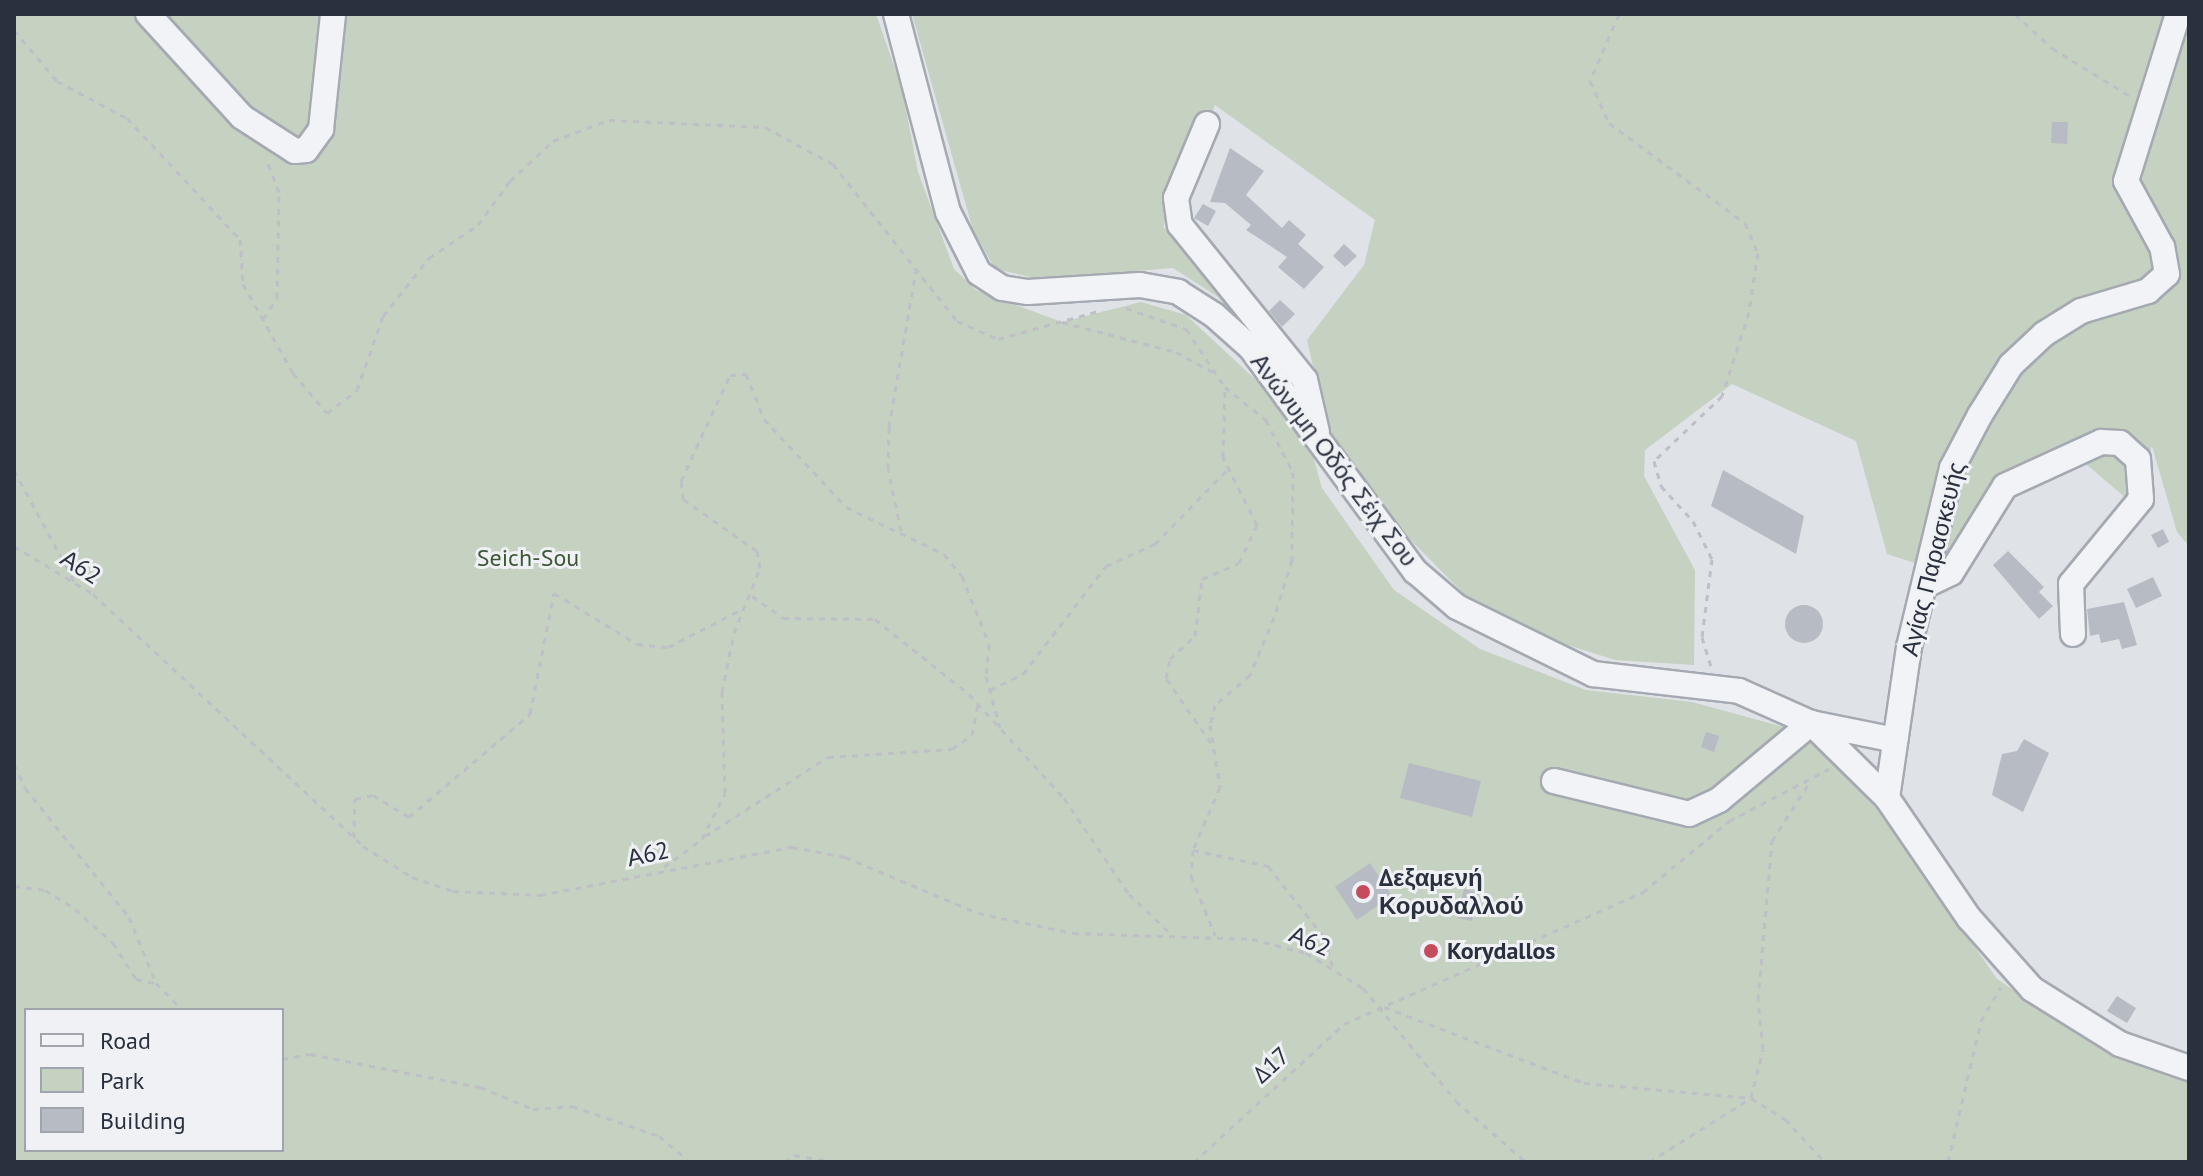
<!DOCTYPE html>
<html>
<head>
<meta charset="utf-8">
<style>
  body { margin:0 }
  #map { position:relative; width:2203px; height:1176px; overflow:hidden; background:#dfe2e7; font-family:"PT Sans",sans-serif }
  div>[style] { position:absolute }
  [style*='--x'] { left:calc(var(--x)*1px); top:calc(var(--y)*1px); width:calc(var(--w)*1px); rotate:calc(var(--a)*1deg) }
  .green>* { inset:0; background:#c5d1c1 }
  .building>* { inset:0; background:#b7bcc4 }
  .round { border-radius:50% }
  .path>* { height:3px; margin-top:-1.5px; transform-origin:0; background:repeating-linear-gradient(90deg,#bec0c6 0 6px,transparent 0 12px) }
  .roads { filter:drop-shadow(2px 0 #a5a9b1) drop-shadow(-2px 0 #a5a9b1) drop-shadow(0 2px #a5a9b1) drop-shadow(0 -2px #a5a9b1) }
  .minor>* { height:24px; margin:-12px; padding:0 12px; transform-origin:12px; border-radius:12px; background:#f2f3f6 }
  .dots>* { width:22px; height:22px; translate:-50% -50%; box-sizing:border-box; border:4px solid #eff1f5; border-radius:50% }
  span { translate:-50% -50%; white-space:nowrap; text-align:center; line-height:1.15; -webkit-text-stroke:6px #eff1f5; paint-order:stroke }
  .street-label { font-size:24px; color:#29303e }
  .park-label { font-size:24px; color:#3d5837 }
  .poi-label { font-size:24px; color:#29303e; font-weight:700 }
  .left { translate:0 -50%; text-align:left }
  .frame { position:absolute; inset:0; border:16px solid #29303e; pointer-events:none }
  .legend { position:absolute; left:24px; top:1008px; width:260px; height:144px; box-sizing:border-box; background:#eff1f5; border:2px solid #a0a4ac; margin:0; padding:10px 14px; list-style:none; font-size:24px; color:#29303e }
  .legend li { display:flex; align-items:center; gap:16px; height:40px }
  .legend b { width:40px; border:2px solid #a0a4ac }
</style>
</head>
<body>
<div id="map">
  <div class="green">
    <i style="clip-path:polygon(evenodd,14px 14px,876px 14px,902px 89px,918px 172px,954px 269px,976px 290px,1062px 322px,1141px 302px,1186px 315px,1257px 381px,1311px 449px,1322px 488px,1394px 590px,1480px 649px,1586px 690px,1692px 702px,1809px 734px,1889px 823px,1997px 979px,2084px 1038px,2189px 1082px,2189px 1162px,14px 1162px,14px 14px,26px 1010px,282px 1010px,282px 1150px,26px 1150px,26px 1010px)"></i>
    <i style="clip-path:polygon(912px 14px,2189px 14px,2189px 546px,2177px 532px,2152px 446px,2128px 500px,2078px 457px,2024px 482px,1964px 579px,1887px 554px,1856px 441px,1732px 384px,1645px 450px,1644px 476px,1695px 570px,1694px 665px,1615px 660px,1555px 641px,1466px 596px,1403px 532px,1330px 439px,1307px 340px,1364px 265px,1375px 220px,1215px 105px,1163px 227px,1225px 283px,1310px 409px,1218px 297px,1173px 268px,1040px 279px,995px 269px,973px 230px)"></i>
  </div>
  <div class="building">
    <i style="clip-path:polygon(2052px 122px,2068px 122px,2067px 144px,2051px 143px)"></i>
    <i style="clip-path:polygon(1230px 148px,1264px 171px,1246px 195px,1282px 228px,1289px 220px,1306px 235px,1298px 244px,1324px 267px,1304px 289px,1278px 267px,1287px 257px,1246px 230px,1251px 225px,1225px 203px,1210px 202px)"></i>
    <i style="clip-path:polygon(1203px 204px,1216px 211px,1208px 226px,1194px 218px)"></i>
    <i style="clip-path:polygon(1344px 244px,1357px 256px,1345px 267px,1333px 256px)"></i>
    <i style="clip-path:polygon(1280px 300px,1295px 314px,1282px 327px,1269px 311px)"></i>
    <i style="clip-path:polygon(1723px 470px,1804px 516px,1796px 554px,1711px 506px)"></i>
    <i style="clip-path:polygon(2163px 529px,2169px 542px,2158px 548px,2151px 535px)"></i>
    <i style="clip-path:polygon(2008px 551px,2044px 587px,2039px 592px,2053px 606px,2039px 619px,1993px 565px)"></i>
    <i style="clip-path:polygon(2153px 577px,2162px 596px,2136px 608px,2127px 589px)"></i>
    <i style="clip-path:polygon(2124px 602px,2137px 645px,2122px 649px,2119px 639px,2101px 643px,2099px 634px,2090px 636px,2087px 609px)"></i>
    <i class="round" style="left:1785px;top:605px;width:38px;height:38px"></i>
    <i style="clip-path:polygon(1706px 732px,1719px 736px,1714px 752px,1701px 747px)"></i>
    <i style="clip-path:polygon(2024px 739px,2049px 753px,2023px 812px,1992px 795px,2002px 754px,2017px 751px)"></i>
    <i style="clip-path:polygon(1409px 763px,1481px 781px,1472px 817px,1400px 798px)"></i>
    <i style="clip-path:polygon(1370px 863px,1392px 896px,1357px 920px,1335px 887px)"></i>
    <i style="clip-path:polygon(1464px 889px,1479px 893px,1472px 921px,1457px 918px)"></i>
    <i style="clip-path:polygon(2117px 996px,2136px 1008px,2127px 1023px,2107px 1011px)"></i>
  </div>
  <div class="path">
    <i style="--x:1619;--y:14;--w:73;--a:113.4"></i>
    <i style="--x:1590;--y:81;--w:46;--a:65.7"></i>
    <i style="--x:1609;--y:123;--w:169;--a:36.3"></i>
    <i style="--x:1745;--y:223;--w:33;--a:67"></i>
    <i style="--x:1758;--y:253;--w:60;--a:98.7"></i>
    <i style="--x:1749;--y:312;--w:88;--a:107.8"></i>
    <i style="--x:1722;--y:396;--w:94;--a:136.3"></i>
    <i style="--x:1654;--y:461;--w:26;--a:74"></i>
    <i style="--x:1661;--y:486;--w:47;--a:47.6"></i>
    <i style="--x:1693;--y:521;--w:42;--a:63.4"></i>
    <i style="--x:1712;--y:559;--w:79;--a:97.3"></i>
    <i style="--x:1702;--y:637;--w:30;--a:73"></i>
    <i style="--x:2015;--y:14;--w:50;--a:42.6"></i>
    <i style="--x:2052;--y:48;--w:92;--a:31.6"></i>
    <i style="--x:14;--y:30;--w:67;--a:49.9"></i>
    <i style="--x:57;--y:81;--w:79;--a:27.9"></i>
    <i style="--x:127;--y:118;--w:166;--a:47"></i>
    <i style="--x:240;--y:239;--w:45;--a:86.2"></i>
    <i style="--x:243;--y:284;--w:102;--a:60.7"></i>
    <i style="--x:293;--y:373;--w:52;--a:49.6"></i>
    <i style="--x:327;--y:413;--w:38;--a:-37"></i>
    <i style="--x:357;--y:390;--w:78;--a:-70.6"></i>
    <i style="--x:383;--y:316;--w:74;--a:-51.6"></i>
    <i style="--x:429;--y:258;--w:59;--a:-34"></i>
    <i style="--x:478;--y:225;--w:54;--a:-54"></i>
    <i style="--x:510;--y:181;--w:59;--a:-42.9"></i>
    <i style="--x:553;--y:141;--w:60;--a:-20.6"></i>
    <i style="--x:609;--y:120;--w:156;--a:2.6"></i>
    <i style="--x:765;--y:127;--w:77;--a:28.6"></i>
    <i style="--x:833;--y:164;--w:200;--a:51.7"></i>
    <i style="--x:957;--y:321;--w:45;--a:23.7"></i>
    <i style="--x:998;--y:339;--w:108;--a:-15.6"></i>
    <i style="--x:1126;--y:308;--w:64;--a:19.3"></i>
    <i style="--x:1186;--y:329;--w:70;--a:56.1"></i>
    <i style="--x:1225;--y:387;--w:53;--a:38.8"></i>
    <i style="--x:1266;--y:420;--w:59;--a:62.6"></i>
    <i style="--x:1293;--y:472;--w:88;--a:90.7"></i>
    <i style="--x:1292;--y:560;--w:60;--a:107.5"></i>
    <i style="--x:1274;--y:617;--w:63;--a:112.5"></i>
    <i style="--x:1250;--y:675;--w:46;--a:139.4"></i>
    <i style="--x:1215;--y:705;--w:21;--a:104"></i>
    <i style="--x:1210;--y:725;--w:63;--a:80.8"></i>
    <i style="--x:1220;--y:787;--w:69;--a:113.2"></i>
    <i style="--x:1193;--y:850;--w:26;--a:94"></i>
    <i style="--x:1191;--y:876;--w:64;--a:67.9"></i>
    <i style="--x:263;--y:319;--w:25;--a:-56"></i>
    <i style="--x:277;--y:298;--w:106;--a:-88.9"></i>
    <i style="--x:279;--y:192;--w:36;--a:-111"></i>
    <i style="--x:1062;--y:322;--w:118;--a:14.7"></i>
    <i style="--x:1176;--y:352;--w:48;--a:28.7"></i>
    <i style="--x:14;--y:470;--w:128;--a:61.6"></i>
    <i style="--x:901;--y:531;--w:63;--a:-101.8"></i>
    <i style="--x:888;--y:469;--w:42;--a:-88.6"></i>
    <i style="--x:889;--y:427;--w:158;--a:-80.2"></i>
    <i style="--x:14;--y:546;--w:92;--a:31.3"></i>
    <i style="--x:93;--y:594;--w:369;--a:43"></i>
    <i style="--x:363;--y:846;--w:58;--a:32.3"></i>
    <i style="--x:412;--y:877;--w:43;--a:18.9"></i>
    <i style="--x:453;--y:891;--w:87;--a:2.6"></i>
    <i style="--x:540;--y:895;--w:257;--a:-10.8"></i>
    <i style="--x:792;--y:847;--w:54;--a:10.7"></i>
    <i style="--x:845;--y:857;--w:144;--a:22.8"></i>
    <i style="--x:978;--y:913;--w:97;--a:11.9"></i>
    <i style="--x:1073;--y:933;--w:179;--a:1.9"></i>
    <i style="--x:1252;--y:939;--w:56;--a:14.5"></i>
    <i style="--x:1306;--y:953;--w:67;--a:31.6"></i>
    <i style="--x:1363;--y:988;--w:146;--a:50.5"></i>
    <i style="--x:1456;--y:1101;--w:93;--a:41.1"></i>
    <i style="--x:752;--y:596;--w:38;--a:35"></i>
    <i style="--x:783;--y:618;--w:92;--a:0.6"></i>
    <i style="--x:875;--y:619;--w:120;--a:38.6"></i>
    <i style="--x:969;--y:694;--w:141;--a:47.6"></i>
    <i style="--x:1064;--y:798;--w:116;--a:55.9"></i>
    <i style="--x:1129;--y:894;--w:58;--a:43.6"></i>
    <i style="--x:990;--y:690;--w:37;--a:-26"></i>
    <i style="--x:1023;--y:674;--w:136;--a:-52.5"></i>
    <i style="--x:1106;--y:566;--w:54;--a:-24.2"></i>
    <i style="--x:1155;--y:544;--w:106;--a:-45.8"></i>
    <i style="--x:1211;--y:743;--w:79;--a:-124.7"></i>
    <i style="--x:1166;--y:678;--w:19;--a:-78"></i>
    <i style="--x:1170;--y:659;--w:34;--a:-43"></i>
    <i style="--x:1195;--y:636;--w:57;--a:-83"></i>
    <i style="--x:1202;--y:579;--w:40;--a:-23.4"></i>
    <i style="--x:1239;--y:563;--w:42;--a:-64.7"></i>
    <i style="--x:1257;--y:525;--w:76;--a:-116.6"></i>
    <i style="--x:1223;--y:457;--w:70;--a:-88.4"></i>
    <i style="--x:14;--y:764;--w:26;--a:65"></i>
    <i style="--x:25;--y:788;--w:166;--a:51.1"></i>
    <i style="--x:129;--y:917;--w:71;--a:67.8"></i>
    <i style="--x:156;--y:983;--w:38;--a:45"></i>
    <i style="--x:705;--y:836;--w:146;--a:-32.7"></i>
    <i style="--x:828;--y:757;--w:124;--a:-3.7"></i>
    <i style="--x:952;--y:749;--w:24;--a:-35"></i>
    <i style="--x:972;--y:735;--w:32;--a:-79"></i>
    <i style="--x:354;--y:838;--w:39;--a:-89"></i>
    <i style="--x:355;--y:799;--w:18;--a:-13"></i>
    <i style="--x:373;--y:795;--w:42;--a:31.4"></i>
    <i style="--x:409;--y:817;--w:159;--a:-40.4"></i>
    <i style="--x:530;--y:714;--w:123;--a:-78.8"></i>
    <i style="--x:554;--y:593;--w:97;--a:31.6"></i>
    <i style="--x:637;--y:644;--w:31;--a:6"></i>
    <i style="--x:668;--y:647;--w:82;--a:-26.9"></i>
    <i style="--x:1193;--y:850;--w:77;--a:12"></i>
    <i style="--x:1268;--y:866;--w:90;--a:51.7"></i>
    <i style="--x:1324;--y:937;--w:32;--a:74"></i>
    <i style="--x:664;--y:867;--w:47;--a:-36.4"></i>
    <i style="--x:702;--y:839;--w:51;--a:-63.4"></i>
    <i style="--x:725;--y:793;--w:101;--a:-91.7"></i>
    <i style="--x:722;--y:692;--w:60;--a:-78.5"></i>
    <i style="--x:734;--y:633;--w:70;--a:-68.2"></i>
    <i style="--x:760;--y:568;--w:17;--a:-100"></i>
    <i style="--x:757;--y:551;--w:90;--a:-144.9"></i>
    <i style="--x:683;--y:499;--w:18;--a:-96"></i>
    <i style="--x:681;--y:481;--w:117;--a:-65.2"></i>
    <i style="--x:730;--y:375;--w:16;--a:-4"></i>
    <i style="--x:746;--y:374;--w:48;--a:68.2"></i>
    <i style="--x:764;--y:419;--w:120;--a:47"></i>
    <i style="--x:846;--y:507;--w:109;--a:25.6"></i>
    <i style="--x:944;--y:554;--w:28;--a:51"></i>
    <i style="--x:962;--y:576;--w:73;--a:68.3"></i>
    <i style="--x:989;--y:644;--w:32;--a:95"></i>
    <i style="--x:986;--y:676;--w:54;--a:74.9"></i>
    <i style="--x:14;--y:886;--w:31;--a:7"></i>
    <i style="--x:45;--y:890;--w:36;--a:32"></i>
    <i style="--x:75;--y:909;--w:51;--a:41.8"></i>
    <i style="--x:113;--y:943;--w:43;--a:57.4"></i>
    <i style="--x:136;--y:979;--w:19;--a:12"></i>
    <i style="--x:1384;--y:1007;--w:214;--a:20.8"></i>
    <i style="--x:1584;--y:1083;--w:168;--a:5.1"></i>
    <i style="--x:1751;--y:1098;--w:40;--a:32"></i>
    <i style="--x:1785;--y:1119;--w:59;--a:47.1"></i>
    <i style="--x:282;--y:1059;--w:28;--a:-10"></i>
    <i style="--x:310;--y:1054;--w:173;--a:11"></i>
    <i style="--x:480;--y:1087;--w:57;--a:22.5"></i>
    <i style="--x:533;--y:1109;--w:39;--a:-4"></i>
    <i style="--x:572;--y:1106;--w:92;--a:19"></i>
    <i style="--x:659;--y:1136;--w:40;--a:40"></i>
    <i style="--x:784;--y:1162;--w:12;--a:-35"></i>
    <i style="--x:794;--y:1155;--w:41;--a:9.9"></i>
    <i style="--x:1194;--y:1162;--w:204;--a:-42.6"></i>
    <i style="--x:1344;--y:1024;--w:327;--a:-23.8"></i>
    <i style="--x:1643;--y:892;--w:112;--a:-39.5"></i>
    <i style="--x:1729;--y:821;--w:113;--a:-27.5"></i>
    <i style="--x:1649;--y:1162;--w:120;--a:-32.1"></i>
    <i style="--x:1751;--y:1098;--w:50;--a:-76.2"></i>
    <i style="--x:1763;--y:1049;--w:49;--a:-95.8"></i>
    <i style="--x:1758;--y:1000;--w:160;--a:-85"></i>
    <i style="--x:1772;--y:841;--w:72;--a:-57.4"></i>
    <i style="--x:1948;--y:1162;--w:145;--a:-76.8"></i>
    <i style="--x:1981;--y:1021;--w:39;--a:-60"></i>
  </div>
  <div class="roads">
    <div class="minor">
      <i style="--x:148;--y:14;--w:139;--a:47.6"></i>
      <i style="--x:242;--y:117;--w:63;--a:32.7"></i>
      <i style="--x:295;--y:151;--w:11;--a:-5"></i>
      <i style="--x:306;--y:150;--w:26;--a:-54"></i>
      <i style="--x:321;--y:129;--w:116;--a:-84"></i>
      <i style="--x:896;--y:14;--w:205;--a:75.3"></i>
      <i style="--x:948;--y:212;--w:68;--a:63.1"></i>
      <i style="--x:979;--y:273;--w:27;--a:33"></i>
      <i style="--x:1002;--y:288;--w:26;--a:9"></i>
      <i style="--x:1028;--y:292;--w:112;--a:-3.6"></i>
      <i style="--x:1140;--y:285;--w:39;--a:10"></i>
      <i style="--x:1178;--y:292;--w:43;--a:32.6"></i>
      <i style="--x:1214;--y:315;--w:50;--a:41.7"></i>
      <i style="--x:1251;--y:348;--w:277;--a:53.7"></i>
      <i style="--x:1415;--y:571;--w:55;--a:40.6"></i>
      <i style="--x:1457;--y:607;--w:152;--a:26.2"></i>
      <i style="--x:1593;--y:674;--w:147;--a:6.6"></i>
      <i style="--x:1739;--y:691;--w:79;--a:24"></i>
      <i style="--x:1811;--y:723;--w:107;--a:44.6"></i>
      <i style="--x:1887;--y:798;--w:145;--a:55.7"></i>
      <i style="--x:1969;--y:918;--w:95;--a:48.4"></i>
      <i style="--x:2032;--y:989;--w:104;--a:32"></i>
      <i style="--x:2120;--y:1044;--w:73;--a:19.2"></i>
      <i style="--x:1207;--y:124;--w:80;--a:112.7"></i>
      <i style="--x:1176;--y:198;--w:27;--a:82"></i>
      <i style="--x:1180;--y:225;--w:199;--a:51.1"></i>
      <i style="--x:1305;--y:380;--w:53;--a:77"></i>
      <i style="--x:1924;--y:586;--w:30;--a:-26"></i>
      <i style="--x:1951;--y:573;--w:102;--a:-58.2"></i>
      <i style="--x:2005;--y:486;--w:106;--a:-24.6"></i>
      <i style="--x:2101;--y:442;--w:19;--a:3"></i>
      <i style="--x:2120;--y:443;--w:24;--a:42"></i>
      <i style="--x:2138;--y:459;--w:40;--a:85.7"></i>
      <i style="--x:2141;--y:499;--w:110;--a:129.5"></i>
      <i style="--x:2071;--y:584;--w:50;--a:87.7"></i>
      <i style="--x:1554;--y:781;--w:139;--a:13.7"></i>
      <i style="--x:1689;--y:814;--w:33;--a:-25"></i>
      <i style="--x:1719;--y:800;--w:120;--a:-39.9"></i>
      <i style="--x:1811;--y:723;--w:86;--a:11.4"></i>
      <i style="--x:1887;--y:798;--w:153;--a:-81.7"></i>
      <i style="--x:1909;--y:647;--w:184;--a:-76.5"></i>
      <i style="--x:1952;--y:468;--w:60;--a:-62.2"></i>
      <i style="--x:1980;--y:415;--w:59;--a:-58.2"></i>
      <i style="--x:2011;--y:365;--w:45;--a:-43.2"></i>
      <i style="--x:2044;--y:334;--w:44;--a:-31.9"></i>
      <i style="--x:2081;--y:311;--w:70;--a:-16.6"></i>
      <i style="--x:2148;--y:291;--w:25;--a:-42"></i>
      <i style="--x:2167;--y:274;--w:27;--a:-100"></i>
      <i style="--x:2162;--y:247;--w:75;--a:-118.6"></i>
      <i style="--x:2126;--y:181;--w:175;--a:-72.7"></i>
    </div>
  </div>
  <div class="dots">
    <i style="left:1363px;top:892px;background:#c54c5c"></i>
    <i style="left:1431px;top:951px;background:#c54c5c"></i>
  </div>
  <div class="street-label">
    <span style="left:1334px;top:460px;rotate:53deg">Ανώνυμη Οδός Σέιχ Σου</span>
    <span style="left:1933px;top:559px;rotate:-76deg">Αγίας Παρασκευής</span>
    <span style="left:81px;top:567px;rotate:33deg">Α62</span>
    <span style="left:648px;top:854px;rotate:-12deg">Α62</span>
    <span style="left:1310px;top:941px;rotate:23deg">Α62</span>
    <span style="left:1271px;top:1065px;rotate:-42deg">Δ17</span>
  </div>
  <div class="park-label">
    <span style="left:528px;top:558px">Seich-Sou</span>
  </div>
  <div class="poi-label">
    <span class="left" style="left:1379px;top:892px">Δεξαμενή<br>Κορυδαλλού</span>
    <span class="left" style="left:1447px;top:951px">Korydallos</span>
  </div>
  <div class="frame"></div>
  <ul class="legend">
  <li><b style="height:10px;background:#f2f3f6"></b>Road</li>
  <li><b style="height:22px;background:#c5d1c1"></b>Park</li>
  <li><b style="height:22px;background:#b7bcc4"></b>Building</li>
  </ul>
</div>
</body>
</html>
